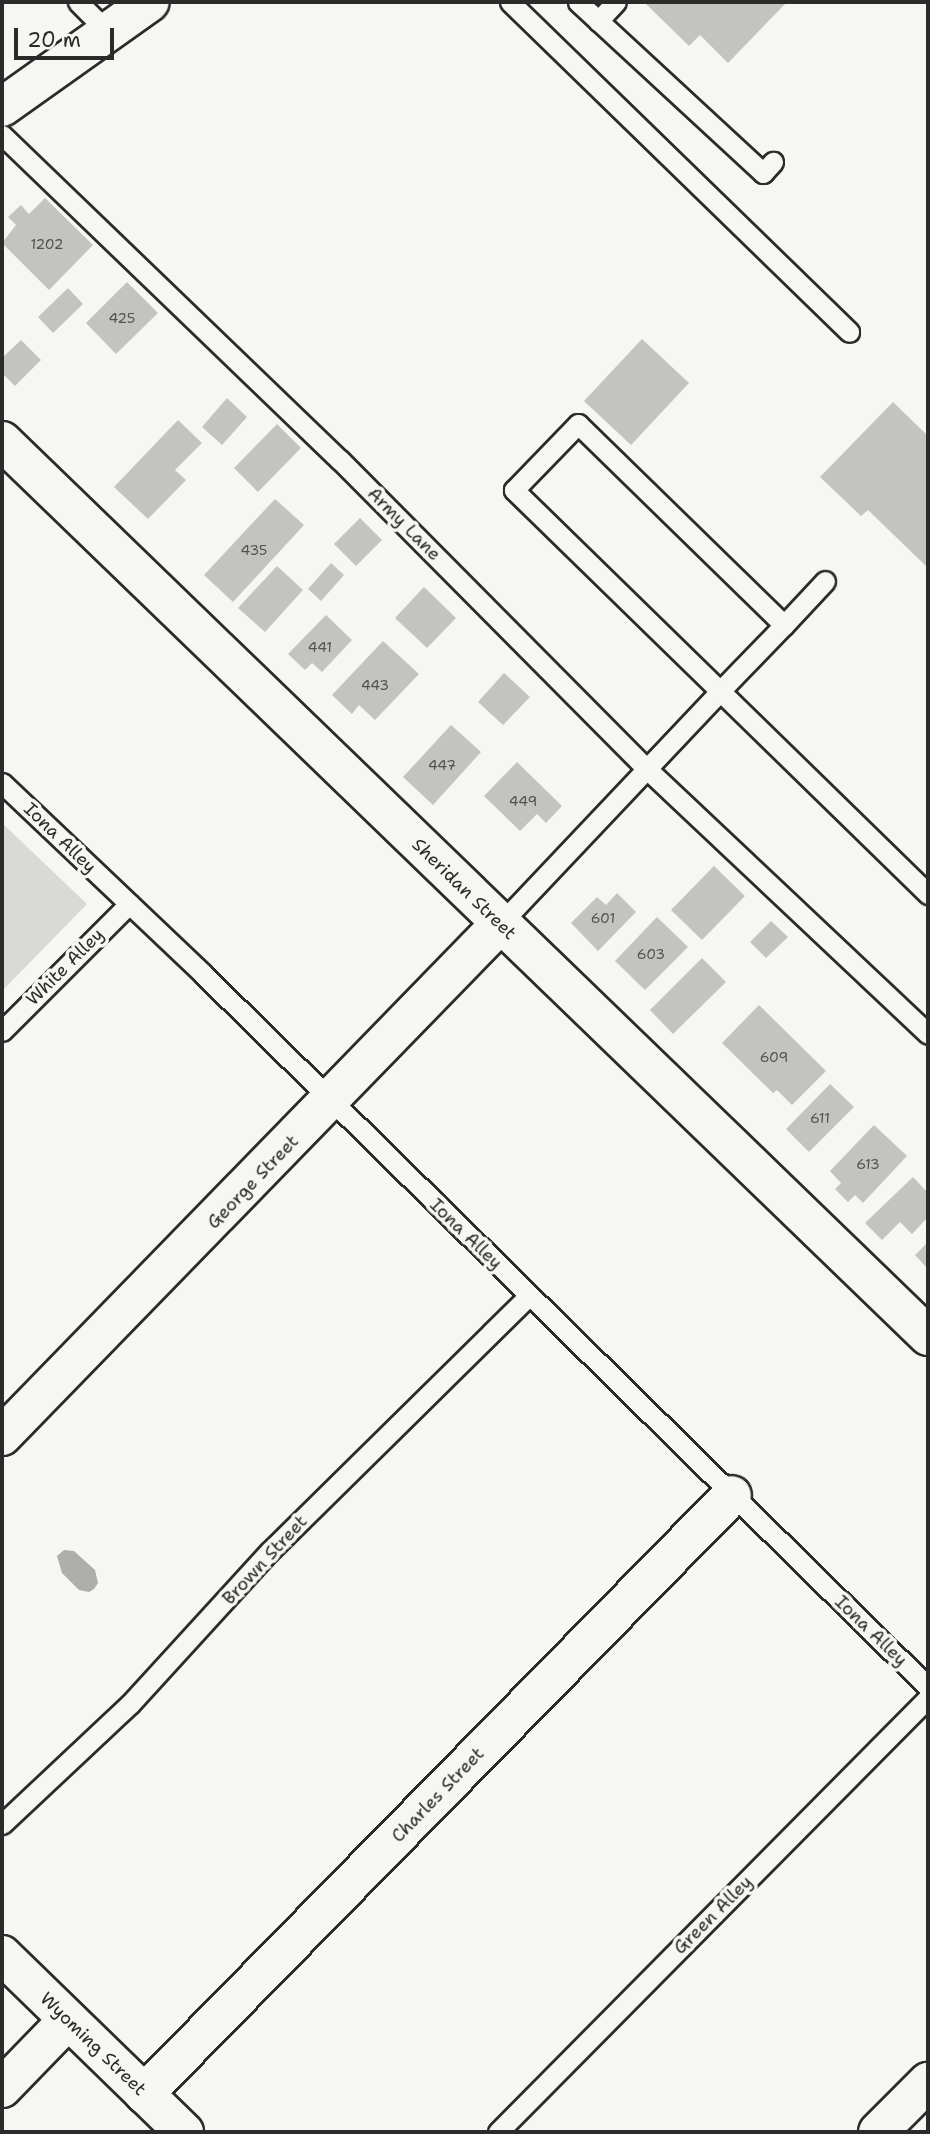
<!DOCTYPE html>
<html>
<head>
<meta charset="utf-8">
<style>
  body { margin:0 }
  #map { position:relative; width:930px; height:2134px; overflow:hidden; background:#f6f6f2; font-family:"Shantell Sans",sans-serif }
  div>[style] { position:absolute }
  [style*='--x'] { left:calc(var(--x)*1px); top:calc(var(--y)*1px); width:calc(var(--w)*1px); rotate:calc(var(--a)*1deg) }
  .green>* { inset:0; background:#d9d9d5 }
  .water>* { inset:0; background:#aeaeab }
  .building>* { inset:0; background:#c3c3c0 }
  .roads { filter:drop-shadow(2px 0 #2b2b2b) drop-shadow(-2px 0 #2b2b2b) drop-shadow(0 2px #2b2b2b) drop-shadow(0 -2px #2b2b2b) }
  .service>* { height:19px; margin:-9.5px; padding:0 9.5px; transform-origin:9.5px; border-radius:9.5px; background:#f6f6f2 }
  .minor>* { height:38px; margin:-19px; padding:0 19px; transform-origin:19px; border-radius:19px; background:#f6f6f2 }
  .tertiary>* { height:38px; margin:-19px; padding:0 19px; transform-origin:19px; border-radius:19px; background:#f6f6f2 }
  span { translate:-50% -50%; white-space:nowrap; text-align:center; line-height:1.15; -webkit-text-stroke:7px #f6f6f2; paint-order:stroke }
  .number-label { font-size:14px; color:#515150 }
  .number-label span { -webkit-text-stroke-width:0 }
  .street-label { font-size:18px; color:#2b2b2b }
  .frame { position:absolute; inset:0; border:4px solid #2b2b2b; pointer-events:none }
  .scale { position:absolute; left:14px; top:28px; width:100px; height:32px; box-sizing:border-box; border:4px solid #2b2b2b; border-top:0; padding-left:9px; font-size:21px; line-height:24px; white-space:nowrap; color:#2b2b2b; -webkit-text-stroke:5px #f6f6f2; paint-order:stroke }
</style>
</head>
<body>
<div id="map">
  <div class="green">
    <i style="clip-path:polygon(2px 823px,87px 904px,2px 991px)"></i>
  </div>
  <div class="water">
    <i style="clip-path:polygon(64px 1550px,74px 1551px,95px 1570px,98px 1583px,94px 1589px,89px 1592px,79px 1590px,62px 1573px,57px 1556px)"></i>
  </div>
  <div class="building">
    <i style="clip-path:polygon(649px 2px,787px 2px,728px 63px,700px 35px,689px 46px,646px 4px)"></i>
    <i style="clip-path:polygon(45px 198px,93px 245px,49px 290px,2px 243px,16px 225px,8px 217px,21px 205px,29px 214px)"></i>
    <i style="clip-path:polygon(127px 282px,158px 313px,116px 354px,86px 323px)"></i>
    <i style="clip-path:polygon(68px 288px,83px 304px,53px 333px,38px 317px)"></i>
    <i style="clip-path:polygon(642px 339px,689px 383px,631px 445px,584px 401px)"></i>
    <i style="clip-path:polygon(21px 340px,41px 360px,15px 386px,2px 373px,2px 358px)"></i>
    <i style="clip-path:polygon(227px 398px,247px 417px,222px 445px,202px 427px)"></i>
    <i style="clip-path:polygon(893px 402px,928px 436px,928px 568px,868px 510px,861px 516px,820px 477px)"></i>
    <i style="clip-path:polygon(178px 420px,202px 443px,175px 470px,186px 480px,148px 519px,114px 487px)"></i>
    <i style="clip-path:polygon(277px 424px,301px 448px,258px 492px,234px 468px)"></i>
    <i style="clip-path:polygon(275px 499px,304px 525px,233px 602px,204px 575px)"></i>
    <i style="clip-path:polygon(360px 518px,382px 540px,356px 566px,334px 544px)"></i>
    <i style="clip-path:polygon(331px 563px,344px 575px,321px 601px,308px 589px)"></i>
    <i style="clip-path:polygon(277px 566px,303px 590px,265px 632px,238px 608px)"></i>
    <i style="clip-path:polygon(424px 587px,456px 618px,427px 648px,395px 618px)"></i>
    <i style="clip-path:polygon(326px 615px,352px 640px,322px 672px,312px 663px,305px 670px,288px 654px)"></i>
    <i style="clip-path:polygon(383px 641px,419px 674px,375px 720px,359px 705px,352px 714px,332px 695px)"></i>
    <i style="clip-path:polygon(504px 673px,530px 697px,503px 725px,478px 702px)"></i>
    <i style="clip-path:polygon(451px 725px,481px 752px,433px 805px,403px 777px)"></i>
    <i style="clip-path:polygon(517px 762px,562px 806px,546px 823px,537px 814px,520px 831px,484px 796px)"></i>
    <i style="clip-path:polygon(714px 866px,745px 896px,702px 940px,671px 910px)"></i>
    <i style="clip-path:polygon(617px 893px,636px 912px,598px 951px,571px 923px,597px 897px,606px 905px)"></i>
    <i style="clip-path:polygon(657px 917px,688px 947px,645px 990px,615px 961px)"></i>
    <i style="clip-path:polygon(771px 921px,788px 937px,766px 958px,750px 942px)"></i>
    <i style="clip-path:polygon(702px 958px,726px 982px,673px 1034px,650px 1010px)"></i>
    <i style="clip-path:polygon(759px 1005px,826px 1071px,792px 1105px,777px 1090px,773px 1093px,722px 1043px)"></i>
    <i style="clip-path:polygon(830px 1084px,854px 1107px,809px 1152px,786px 1129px)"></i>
    <i style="clip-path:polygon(874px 1125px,907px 1156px,863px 1203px,855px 1195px,848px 1202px,835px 1189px,841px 1183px,830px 1171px)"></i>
    <i style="clip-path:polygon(913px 1177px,928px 1193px,928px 1217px,912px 1234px,900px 1222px,882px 1240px,865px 1223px)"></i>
    <i style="clip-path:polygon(928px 1242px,928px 1269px,915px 1255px)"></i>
  </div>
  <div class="roads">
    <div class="service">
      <i style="--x:78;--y:2;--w:42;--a:45"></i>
      <i style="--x:510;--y:2;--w:473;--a:44.2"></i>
      <i style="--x:578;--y:2;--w:252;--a:42.7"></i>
      <i style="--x:763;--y:173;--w:15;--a:-48"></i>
      <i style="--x:598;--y:21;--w:26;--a:-47"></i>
      <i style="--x:2;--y:135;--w:469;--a:43.9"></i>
      <i style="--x:340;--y:460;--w:436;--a:45.2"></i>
      <i style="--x:647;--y:769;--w:386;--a:43.3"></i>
      <i style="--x:784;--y:625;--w:60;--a:-47"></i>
      <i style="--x:2;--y:783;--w:277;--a:43.5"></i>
      <i style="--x:203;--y:974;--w:1017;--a:44.52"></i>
      <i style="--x:500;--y:924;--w:320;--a:-46.6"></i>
      <i style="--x:720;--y:691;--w:288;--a:-135.7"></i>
      <i style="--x:514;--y:490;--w:92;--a:-45.9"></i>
      <i style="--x:578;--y:424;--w:288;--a:44.3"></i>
      <i style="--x:784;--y:625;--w:92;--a:134.1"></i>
      <i style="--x:720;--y:691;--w:291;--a:44.3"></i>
      <i style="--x:2;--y:1031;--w:180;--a:-45"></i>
      <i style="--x:2;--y:1824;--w:175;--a:-43.2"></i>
      <i style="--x:130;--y:1704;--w:206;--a:-47.6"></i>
      <i style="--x:269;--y:1552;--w:365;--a:-44.6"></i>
      <i style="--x:498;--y:2132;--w:611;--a:-45.27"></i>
    </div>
    <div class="minor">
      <i style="--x:2;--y:1436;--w:714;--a:-45.79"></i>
      <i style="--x:2;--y:1955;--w:254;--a:44.2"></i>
      <i style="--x:2;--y:2088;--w:95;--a:-45.9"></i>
      <i style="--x:144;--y:2094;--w:839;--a:-45.53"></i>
      <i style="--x:878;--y:2132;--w:71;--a:-45"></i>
    </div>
    <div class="tertiary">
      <i style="--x:2;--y:107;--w:181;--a:-35.4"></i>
      <i style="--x:2;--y:441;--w:1288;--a:44.02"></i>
    </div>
  </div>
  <div class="number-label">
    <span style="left:47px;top:244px">1202</span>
    <span style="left:122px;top:318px">425</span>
    <span style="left:254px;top:550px">435</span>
    <span style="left:320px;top:647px">441</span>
    <span style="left:375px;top:685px">443</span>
    <span style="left:442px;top:765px">447</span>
    <span style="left:523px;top:801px">449</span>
    <span style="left:603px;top:918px">601</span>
    <span style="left:651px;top:954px">603</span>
    <span style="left:774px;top:1057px">609</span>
    <span style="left:820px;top:1118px">611</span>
    <span style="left:868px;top:1164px">613</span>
  </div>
  <div class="street-label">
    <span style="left:404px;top:524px;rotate:45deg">Army Lane</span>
    <span style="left:60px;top:838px;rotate:44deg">Iona Alley</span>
    <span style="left:464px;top:889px;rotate:44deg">Sheridan Street</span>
    <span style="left:65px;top:967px;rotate:-45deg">White Alley</span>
    <span style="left:253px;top:1182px;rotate:-46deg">George Street</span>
    <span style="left:466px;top:1234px;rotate:44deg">Iona Alley</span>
    <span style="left:265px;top:1560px;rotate:-47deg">Brown Street</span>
    <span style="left:871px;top:1631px;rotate:44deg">Iona Alley</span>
    <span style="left:438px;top:1795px;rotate:-46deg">Charles Street</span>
    <span style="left:713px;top:1915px;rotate:-45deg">Green Alley</span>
    <span style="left:93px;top:2044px;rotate:44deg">Wyoming Street</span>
  </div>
  <div class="frame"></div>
  <div class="scale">20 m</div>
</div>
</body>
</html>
